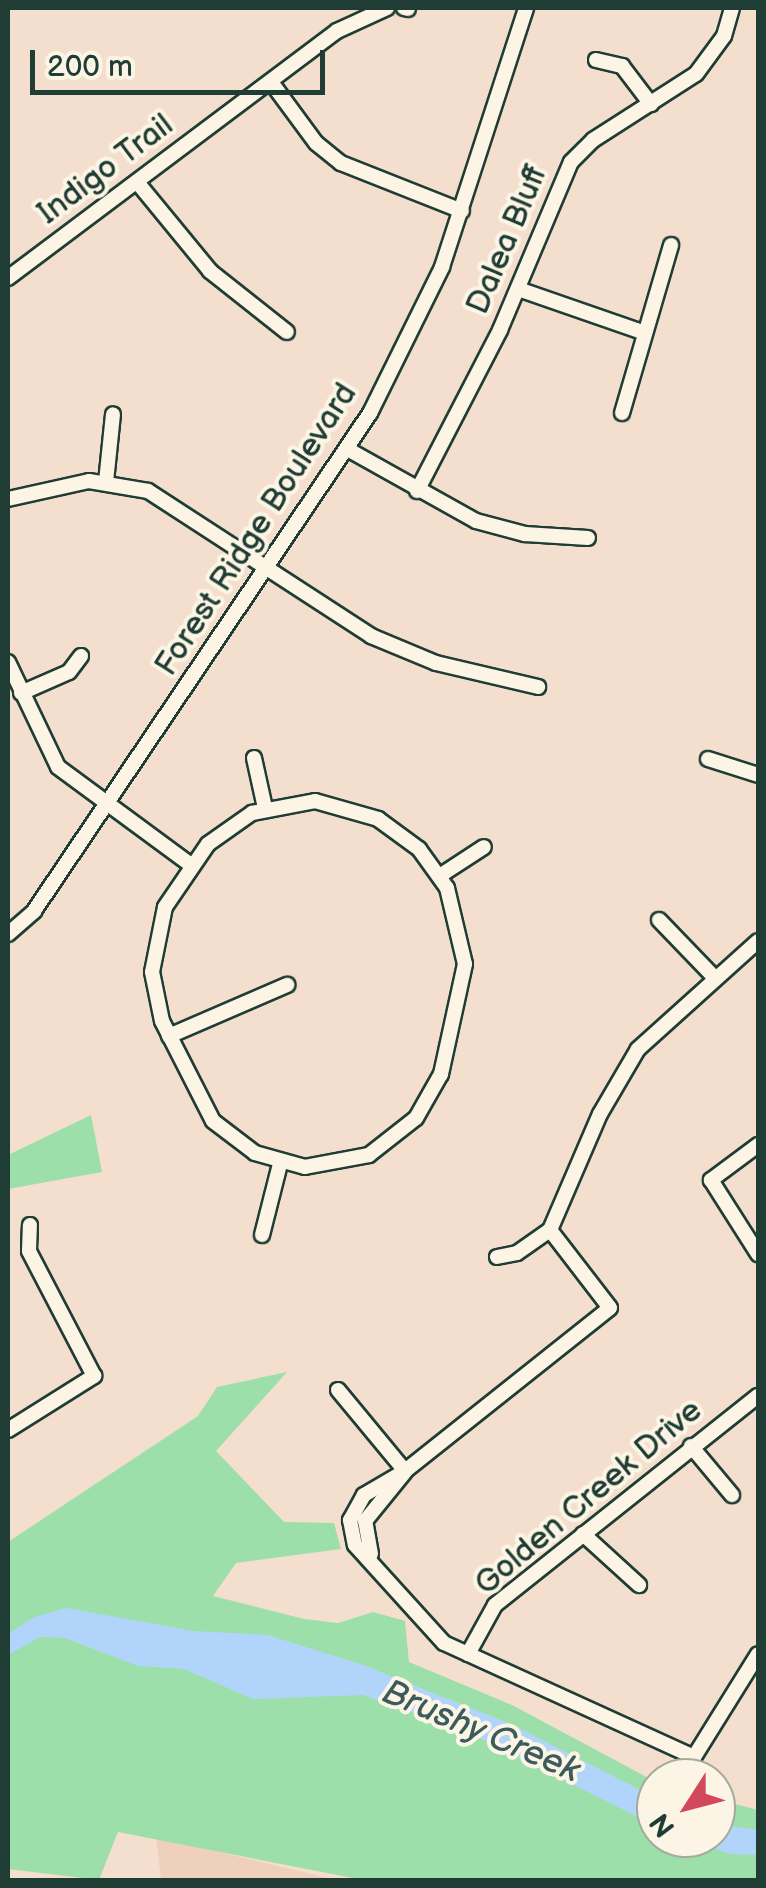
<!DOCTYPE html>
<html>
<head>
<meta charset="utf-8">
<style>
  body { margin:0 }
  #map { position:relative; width:766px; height:1888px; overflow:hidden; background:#f4dfce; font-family:"Balsamiq Sans",sans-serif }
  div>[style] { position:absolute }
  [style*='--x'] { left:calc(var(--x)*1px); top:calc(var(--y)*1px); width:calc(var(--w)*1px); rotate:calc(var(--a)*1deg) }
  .built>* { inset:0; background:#efd0be }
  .green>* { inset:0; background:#9cdfab }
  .water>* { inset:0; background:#b1d5fa }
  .roads { filter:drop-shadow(2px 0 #1f3d34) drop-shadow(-2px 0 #1f3d34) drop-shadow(0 2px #1f3d34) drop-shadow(0 -2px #1f3d34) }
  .minor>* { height:14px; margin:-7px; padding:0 7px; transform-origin:7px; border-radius:7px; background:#fcf5e5 }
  span { translate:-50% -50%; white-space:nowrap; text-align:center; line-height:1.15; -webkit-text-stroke:8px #fcf5e5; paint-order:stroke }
  .street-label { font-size:32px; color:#1f3d34 }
  .water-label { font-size:35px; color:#3c5b5c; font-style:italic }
  .frame { position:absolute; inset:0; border:10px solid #1f3d34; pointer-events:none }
  .north { position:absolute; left:636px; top:1758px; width:100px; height:100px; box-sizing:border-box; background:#fcf5e5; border:2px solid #a4ab9e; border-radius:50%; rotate:234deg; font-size:28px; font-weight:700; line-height:40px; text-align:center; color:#1f3d34 }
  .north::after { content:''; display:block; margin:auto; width:35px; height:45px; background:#d1495b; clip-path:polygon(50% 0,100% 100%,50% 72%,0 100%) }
  .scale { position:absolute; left:30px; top:50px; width:295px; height:45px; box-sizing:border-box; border:5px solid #1f3d34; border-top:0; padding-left:12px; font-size:30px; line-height:35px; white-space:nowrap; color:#1f3d34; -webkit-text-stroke:8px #fcf5e5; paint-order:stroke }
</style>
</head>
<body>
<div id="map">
  <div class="built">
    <i style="clip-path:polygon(156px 1837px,337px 1880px,161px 1880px)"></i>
  </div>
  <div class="green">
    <i style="clip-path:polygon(91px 1115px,102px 1172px,8px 1189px,8px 1155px)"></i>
    <i style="clip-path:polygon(287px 1372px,216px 1451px,284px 1522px,334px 1523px,341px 1549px,236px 1563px,213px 1596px,304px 1619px,338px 1623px,373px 1612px,405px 1621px,409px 1662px,512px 1705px,656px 1782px,656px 1838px,716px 1838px,716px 1799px,758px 1810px,758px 1880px,363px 1880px,118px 1832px,99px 1880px,8px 1869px,8px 1542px,198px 1416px,217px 1387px)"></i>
  </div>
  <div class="water">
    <i style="clip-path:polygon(67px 1608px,193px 1631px,268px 1635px,363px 1665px,513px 1725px,656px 1798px,656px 1826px,468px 1732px,363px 1695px,253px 1699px,184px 1669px,138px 1666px,65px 1638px,40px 1637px,8px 1655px,8px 1634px,34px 1617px)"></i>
    <i style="clip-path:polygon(716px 1824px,758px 1830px,758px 1855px,730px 1854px,683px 1838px,716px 1838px)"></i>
  </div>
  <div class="roads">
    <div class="minor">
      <i style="--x:404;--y:8;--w:4;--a:14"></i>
      <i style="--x:596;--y:60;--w:27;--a:13"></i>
      <i style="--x:622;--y:66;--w:48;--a:52.7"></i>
      <i style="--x:271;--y:82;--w:76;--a:53.6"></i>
      <i style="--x:316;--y:143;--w:32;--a:39"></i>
      <i style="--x:341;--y:163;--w:130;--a:21.6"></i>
      <i style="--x:137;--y:182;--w:115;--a:50.6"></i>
      <i style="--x:210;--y:271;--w:98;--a:38.4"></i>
      <i style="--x:8;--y:278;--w:411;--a:-36.9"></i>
      <i style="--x:337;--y:31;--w:55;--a:-24.7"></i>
      <i style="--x:518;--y:289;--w:134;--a:19.1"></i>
      <i style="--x:622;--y:413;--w:175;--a:-73.7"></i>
      <i style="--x:349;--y:450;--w:145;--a:29.2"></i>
      <i style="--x:476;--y:521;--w:51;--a:14.9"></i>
      <i style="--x:525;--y:534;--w:63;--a:3.6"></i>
      <i style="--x:106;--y:482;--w:68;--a:-84.1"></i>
      <i style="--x:417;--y:491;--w:181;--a:-62.7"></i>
      <i style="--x:500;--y:330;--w:182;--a:-67.1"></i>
      <i style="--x:571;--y:162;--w:31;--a:-45"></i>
      <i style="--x:593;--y:140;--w:122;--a:-32.7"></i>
      <i style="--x:696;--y:74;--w:47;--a:-53.6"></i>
      <i style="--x:724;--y:36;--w:29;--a:-74"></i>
      <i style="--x:8;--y:499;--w:83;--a:-12.5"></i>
      <i style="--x:89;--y:481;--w:60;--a:9.6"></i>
      <i style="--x:148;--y:491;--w:266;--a:33"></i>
      <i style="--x:371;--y:636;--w:70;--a:22.6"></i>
      <i style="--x:436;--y:663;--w:105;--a:13.2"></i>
      <i style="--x:8;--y:662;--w:116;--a:64.5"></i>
      <i style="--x:58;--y:767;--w:165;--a:36.4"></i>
      <i style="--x:21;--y:693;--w:52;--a:-23.6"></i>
      <i style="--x:69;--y:672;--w:20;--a:-53"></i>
      <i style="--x:254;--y:758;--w:51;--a:77.6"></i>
      <i style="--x:708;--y:759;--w:52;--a:17.7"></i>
      <i style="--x:315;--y:801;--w:66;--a:15.9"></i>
      <i style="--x:378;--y:819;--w:51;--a:36.2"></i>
      <i style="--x:419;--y:849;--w:48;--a:54.3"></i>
      <i style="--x:447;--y:888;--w:78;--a:76.7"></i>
      <i style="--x:465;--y:964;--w:113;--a:102.3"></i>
      <i style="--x:441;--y:1074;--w:51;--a:119.6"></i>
      <i style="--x:416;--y:1118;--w:60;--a:141.8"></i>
      <i style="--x:369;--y:1155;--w:65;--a:169.4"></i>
      <i style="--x:305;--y:1167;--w:52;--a:-164.4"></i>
      <i style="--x:255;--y:1153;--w:53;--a:-142.7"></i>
      <i style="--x:213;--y:1121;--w:112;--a:-117"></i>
      <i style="--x:162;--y:1021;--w:50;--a:-101.5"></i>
      <i style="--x:152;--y:972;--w:66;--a:-78.7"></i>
      <i style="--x:165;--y:907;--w:76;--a:-55.7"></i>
      <i style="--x:208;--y:844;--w:54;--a:-35.2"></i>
      <i style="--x:252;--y:813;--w:64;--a:-10.8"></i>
      <i style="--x:441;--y:875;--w:51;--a:-33.1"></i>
      <i style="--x:659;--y:920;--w:81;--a:46"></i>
      <i style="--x:8;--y:934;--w:35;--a:-41"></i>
      <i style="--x:34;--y:911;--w:601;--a:-55.99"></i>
      <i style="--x:370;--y:413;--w:163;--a:-63.7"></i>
      <i style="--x:442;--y:267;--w:272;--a:-72"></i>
      <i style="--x:169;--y:1036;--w:129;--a:-23.4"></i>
      <i style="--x:758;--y:1145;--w:59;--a:143.3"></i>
      <i style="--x:711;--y:1180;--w:88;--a:57.6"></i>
      <i style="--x:550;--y:1230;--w:98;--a:52.4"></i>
      <i style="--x:610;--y:1308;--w:262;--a:141.5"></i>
      <i style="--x:405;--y:1471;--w:48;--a:149.7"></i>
      <i style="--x:364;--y:1495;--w:29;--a:119"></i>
      <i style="--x:350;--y:1520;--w:25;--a:79"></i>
      <i style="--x:355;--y:1545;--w:132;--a:47.8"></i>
      <i style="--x:444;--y:1643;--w:275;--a:24.5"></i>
      <i style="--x:694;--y:1757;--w:121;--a:-58.1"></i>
      <i style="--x:550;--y:1230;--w:126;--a:-66.7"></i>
      <i style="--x:600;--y:1114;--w:75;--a:-59.7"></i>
      <i style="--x:638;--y:1049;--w:161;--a:-42"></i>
      <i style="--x:262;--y:1235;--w:73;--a:-75.8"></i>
      <i style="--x:497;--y:1257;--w:20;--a:-11"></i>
      <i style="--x:517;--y:1253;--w:40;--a:-34.9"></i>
      <i style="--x:338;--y:1390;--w:105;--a:50.4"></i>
      <i style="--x:8;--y:1430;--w:102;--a:-32.1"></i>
      <i style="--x:94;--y:1376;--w:141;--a:-117.5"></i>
      <i style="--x:29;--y:1251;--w:26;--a:-88"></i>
      <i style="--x:691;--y:1446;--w:64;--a:50.1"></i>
      <i style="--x:583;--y:1534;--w:76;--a:42.3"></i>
      <i style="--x:371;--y:1554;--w:34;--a:-100"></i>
      <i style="--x:365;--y:1521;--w:63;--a:-50.8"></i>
      <i style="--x:468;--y:1654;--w:56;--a:-61.1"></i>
      <i style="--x:495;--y:1605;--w:336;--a:-38.5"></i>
    </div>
  </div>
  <div class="street-label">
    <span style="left:106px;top:170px;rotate:-37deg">Indigo Trail</span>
    <span style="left:508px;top:240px;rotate:-67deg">Dalea Bluff</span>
    <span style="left:257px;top:530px;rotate:-57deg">Forest Ridge Boulevard</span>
    <span style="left:589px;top:1498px;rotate:-40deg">Golden Creek Drive</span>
  </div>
  <div class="water-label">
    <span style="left:481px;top:1732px;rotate:23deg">Brushy Creek</span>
  </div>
  <div class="frame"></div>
  <div class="north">N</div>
  <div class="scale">200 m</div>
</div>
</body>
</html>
